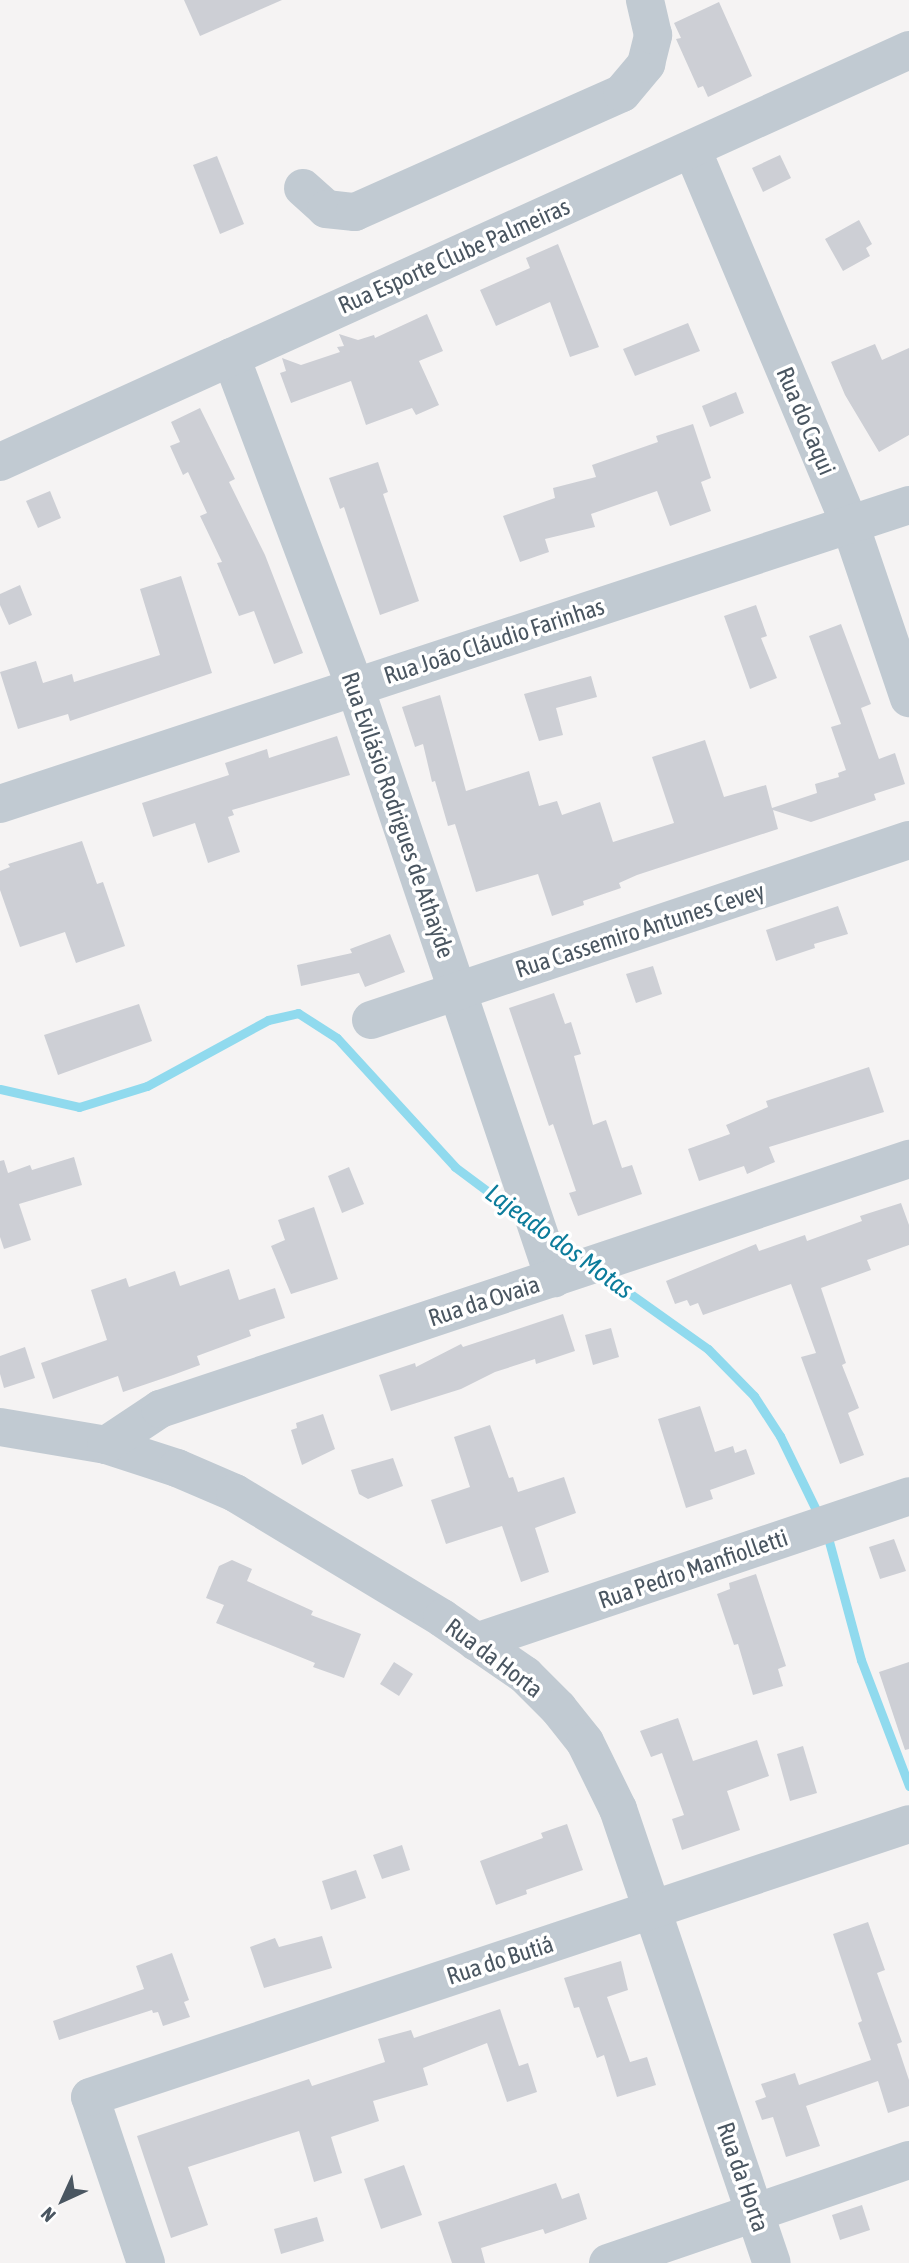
<!DOCTYPE html>
<html>
<head>
<meta charset="utf-8">
<style>
  body { margin:0 }
  #map { position:relative; width:909px; height:2263px; overflow:hidden; background:#f5f3f3; font-family:"Asap Condensed",sans-serif }
  div>[style] { position:absolute }
  [style*='--x'] { left:calc(var(--x)*1px); top:calc(var(--y)*1px); width:calc(var(--w)*1px); rotate:calc(var(--a)*1deg) }
  .stream>* { height:9px; margin:-4.5px; padding:0 4.5px; transform-origin:4.5px; border-radius:4.5px; background:#90daee }
  .building>* { inset:0; background:#cdcfd5 }
  .minor>* { height:38px; margin:-19px; padding:0 19px; transform-origin:19px; border-radius:19px; background:#c1cad2 }
  span { translate:-50% -50%; white-space:nowrap; text-align:center; line-height:1.15; -webkit-text-stroke:7px #fff; paint-order:stroke }
  .street-label { font-size:24px; color:#4a5661 }
  .water-label { font-size:26px; color:#0c7c9b; font-style:italic }
  .north { position:absolute; left:28px; top:2165px; width:70px; height:70px; -webkit-text-stroke:5px #fff; paint-order:stroke; rotate:225deg; font-size:19px; font-weight:700; line-height:28px; text-align:center; color:#4a5661 }
  .north::after { content:''; display:block; margin:auto; width:24px; height:32px; background:#4a5661; clip-path:polygon(50% 0,100% 100%,50% 72%,0 100%) }
</style>
</head>
<body>
<div id="map">
  <div class="stream">
    <i style="--x:0;--y:1089;--w:81;--a:12.8"></i>
    <i style="--x:79;--y:1107;--w:71;--a:-17.2"></i>
    <i style="--x:147;--y:1086;--w:138;--a:-28.6"></i>
    <i style="--x:268;--y:1020;--w:31;--a:-13"></i>
    <i style="--x:298;--y:1013;--w:46;--a:32.7"></i>
    <i style="--x:337;--y:1038;--w:175;--a:47.5"></i>
    <i style="--x:455;--y:1167;--w:79;--a:36.7"></i>
    <i style="--x:601;--y:1273;--w:131;--a:35.4"></i>
    <i style="--x:708;--y:1349;--w:66;--a:45.6"></i>
    <i style="--x:754;--y:1396;--w:48;--a:57"></i>
    <i style="--x:780;--y:1436;--w:91;--a:64"></i>
    <i style="--x:827;--y:1534;--w:131;--a:74.9"></i>
    <i style="--x:861;--y:1660;--w:135;--a:69.1"></i>
  </div>
  <div class="building">
    <i style="clip-path:polygon(184px 0,282px 0,200px 36px)"></i>
    <i style="clip-path:polygon(719px 2px,752px 76px,708px 97px,703px 86px,698px 88px,676px 39px,681px 38px,674px 23px)"></i>
    <i style="clip-path:polygon(780px 155px,791px 178px,763px 192px,752px 168px)"></i>
    <i style="clip-path:polygon(217px 156px,244px 224px,220px 234px,193px 165px)"></i>
    <i style="clip-path:polygon(859px 220px,872px 244px,866px 248px,870px 256px,843px 271px,825px 239px)"></i>
    <i style="clip-path:polygon(558px 244px,599px 347px,570px 357px,550px 302px,496px 326px,480px 290px,530px 268px,526px 258px)"></i>
    <i style="clip-path:polygon(427px 314px,443px 351px,419px 361px,439px 405px,416px 415px,412px 408px,366px 425px,351px 381px,291px 403px,280px 373px,286px 371px,282px 358px,301px 365px,340px 352px,337px 347px,344px 346px,339px 334px,358px 340px,374px 335px,375px 338px)"></i>
    <i style="clip-path:polygon(688px 323px,700px 351px,635px 376px,623px 349px)"></i>
    <i style="clip-path:polygon(875px 344px,882px 360px,909px 348px,909px 435px,879px 452px,845px 395px,831px 362px)"></i>
    <i style="clip-path:polygon(736px 392px,744px 413px,710px 427px,702px 406px)"></i>
    <i style="clip-path:polygon(200px 408px,235px 479px,229px 482px,265px 555px,303px 653px,274px 664px,254px 611px,239px 616px,217px 563px,222px 562px,200px 516px,207px 513px,188px 472px,183px 475px,170px 446px,180px 442px,171px 422px)"></i>
    <i style="clip-path:polygon(693px 424px,711px 478px,701px 482px,711px 511px,670px 526px,657px 491px,591px 514px,595px 527px,545px 539px,549px 552px,520px 562px,503px 516px,555px 498px,553px 488px,596px 477px,592px 465px,658px 442px,656px 436px)"></i>
    <i style="clip-path:polygon(378px 462px,388px 492px,383px 494px,419px 601px,380px 615px,344px 507px,340px 509px,329px 478px)"></i>
    <i style="clip-path:polygon(50px 491px,61px 518px,38px 528px,26px 501px)"></i>
    <i style="clip-path:polygon(181px 576px,212px 673px,70px 721px,68px 714px,18px 729px,0 672px,36px 661px,43px 683px,72px 674px,74px 682px,160px 655px,140px 589px)"></i>
    <i style="clip-path:polygon(20px 585px,32px 615px,9px 625px,0 605px,0 594px)"></i>
    <i style="clip-path:polygon(756px 605px,767px 636px,761px 638px,777px 678px,750px 689px,724px 616px)"></i>
    <i style="clip-path:polygon(841px 624px,871px 704px,861px 708px,879px 759px,895px 753px,905px 784px,874px 794px,876px 800px,811px 822px,773px 810px,778px 829px,637px 875px,619px 883px,621px 888px,583px 901px,584px 905px,552px 916px,538px 874px,476px 892px,455px 824px,448px 826px,435px 781px,432px 782px,423px 744px,415px 747px,402px 707px,440px 695px,466px 791px,529px 771px,539px 806px,557px 801px,562px 815px,600px 802px,613px 842px,674px 823px,652px 757px,705px 740px,724px 797px,766px 785px,772px 808px,817px 793px,815px 784px,839px 777px,838px 773px,846px 770px,831px 727px,841px 724px,809px 636px)"></i>
    <i style="clip-path:polygon(591px 676px,597px 697px,556px 708px,563px 735px,539px 741px,524px 694px)"></i>
    <i style="clip-path:polygon(337px 736px,350px 775px,232px 810px,234px 815px,228px 817px,240px 852px,208px 863px,195px 823px,153px 837px,142px 803px,229px 775px,225px 763px,267px 749px,269px 758px)"></i>
    <i style="clip-path:polygon(82px 841px,97px 884px,103px 882px,125px 946px,76px 963px,65px 932px,20px 947px,0 890px,0 871px,10px 867px,8px 864px)"></i>
    <i style="clip-path:polygon(838px 906px,848px 934px,814px 944px,815px 948px,776px 961px,766px 930px)"></i>
    <i style="clip-path:polygon(390px 934px,405px 972px,365px 987px,359px 973px,301px 986px,297px 965px,352px 953px,350px 949px)"></i>
    <i style="clip-path:polygon(653px 966px,662px 994px,636px 1003px,626px 974px)"></i>
    <i style="clip-path:polygon(554px 993px,565px 1024px,571px 1022px,581px 1054px,574px 1056px,593px 1125px,606px 1120px,622px 1168px,632px 1165px,642px 1194px,578px 1216px,569px 1193px,576px 1191px,553px 1124px,549px 1126px,509px 1008px)"></i>
    <i style="clip-path:polygon(139px 1004px,152px 1041px,58px 1075px,44px 1035px)"></i>
    <i style="clip-path:polygon(869px 1067px,884px 1112px,769px 1147px,775px 1162px,747px 1174px,744px 1166px,699px 1181px,688px 1149px,730px 1134px,726px 1125px,768px 1107px,766px 1101px)"></i>
    <i style="clip-path:polygon(74px 1157px,82px 1185px,19px 1204px,31px 1240px,4px 1249px,0 1237px,0 1161px,4px 1160px,8px 1173px,30px 1165px,32px 1170px)"></i>
    <i style="clip-path:polygon(349px 1167px,364px 1204px,342px 1213px,328px 1176px)"></i>
    <i style="clip-path:polygon(901px 1203px,909px 1225px,909px 1245px,867px 1260px,871px 1270px,821px 1288px,846px 1363px,842px 1365px,859px 1408px,848px 1413px,864px 1455px,840px 1464px,801px 1357px,816px 1353px,791px 1284px,703px 1315px,698px 1303px,690px 1306px,687px 1300px,675px 1304px,666px 1281px,756px 1244px,759px 1251px,805px 1235px,807px 1241px,862px 1221px,860px 1216px)"></i>
    <i style="clip-path:polygon(314px 1207px,338px 1279px,291px 1294px,271px 1246px,285px 1240px,278px 1220px)"></i>
    <i style="clip-path:polygon(229px 1269px,239px 1300px,275px 1288px,285px 1318px,249px 1330px,251px 1336px,197px 1356px,200px 1365px,173px 1375px,123px 1392px,118px 1376px,53px 1399px,41px 1363px,107px 1340px,91px 1290px,126px 1278px,129px 1287px,175px 1271px,180px 1286px)"></i>
    <i style="clip-path:polygon(563px 1314px,575px 1351px,536px 1364px,535px 1359px,495px 1372px,461px 1389px,391px 1411px,379px 1375px,415px 1363px,416px 1367px,461px 1344px,463px 1347px)"></i>
    <i style="clip-path:polygon(611px 1328px,619px 1357px,593px 1365px,585px 1335px)"></i>
    <i style="clip-path:polygon(25px 1347px,35px 1378px,4px 1388px,0 1374px,0 1356px)"></i>
    <i style="clip-path:polygon(700px 1406px,715px 1452px,733px 1446px,735px 1453px,746px 1449px,755px 1474px,710px 1490px,713px 1499px,686px 1508px,658px 1419px)"></i>
    <i style="clip-path:polygon(323px 1414px,335px 1449px,302px 1465px,291px 1430px,297px 1428px,296px 1423px)"></i>
    <i style="clip-path:polygon(490px 1425px,509px 1478px,513px 1477px,518px 1492px,564px 1477px,576px 1513px,535px 1528px,549px 1572px,521px 1582px,502px 1526px,446px 1544px,431px 1500px,470px 1487px,454px 1437px)"></i>
    <i style="clip-path:polygon(393px 1458px,403px 1486px,368px 1499px,359px 1494px,351px 1470px)"></i>
    <i style="clip-path:polygon(894px 1539px,906px 1571px,880px 1579px,869px 1547px)"></i>
    <i style="clip-path:polygon(232px 1560px,252px 1569px,247px 1581px,313px 1611px,311px 1615px,361px 1634px,344px 1678px,313px 1667px,315px 1663px,216px 1623px,224px 1605px,206px 1598px,219px 1566px)"></i>
    <i style="clip-path:polygon(756px 1574px,786px 1666px,778px 1669px,783px 1686px,753px 1695px,738px 1644px,734px 1645px,717px 1594px,730px 1589px,729px 1583px)"></i>
    <i style="clip-path:polygon(394px 1662px,413px 1674px,399px 1696px,380px 1684px)"></i>
    <i style="clip-path:polygon(909px 1662px,909px 1749px,905px 1750px,879px 1672px)"></i>
    <i style="clip-path:polygon(678px 1718px,693px 1761px,757px 1740px,769px 1776px,727px 1791px,740px 1830px,682px 1850px,672px 1819px,684px 1815px,662px 1753px,651px 1757px,640px 1731px)"></i>
    <i style="clip-path:polygon(803px 1746px,817px 1793px,790px 1801px,777px 1754px)"></i>
    <i style="clip-path:polygon(567px 1824px,583px 1870px,526px 1890px,527px 1894px,496px 1905px,480px 1861px,543px 1838px,541px 1833px)"></i>
    <i style="clip-path:polygon(402px 1845px,410px 1870px,382px 1879px,373px 1855px)"></i>
    <i style="clip-path:polygon(356px 1870px,366px 1898px,331px 1910px,322px 1881px)"></i>
    <i style="clip-path:polygon(868px 1922px,885px 1970px,877px 1973px,902px 2042px,897px 2044px,909px 2080px,909px 2106px,888px 2113px,878px 2081px,806px 2106px,820px 2146px,786px 2157px,773px 2117px,762px 2120px,755px 2101px,766px 2097px,761px 2084px,795px 2073px,799px 2085px,871px 2060px,858px 2023px,862px 2021px,833px 1934px)"></i>
    <i style="clip-path:polygon(322px 1936px,332px 1968px,264px 1988px,250px 1947px,275px 1938px,279px 1947px)"></i>
    <i style="clip-path:polygon(172px 1953px,189px 2000px,184px 2002px,190px 2017px,163px 2026px,158px 2012px,153px 2013px,152px 2010px,59px 2040px,53px 2021px,144px 1989px,136px 1966px)"></i>
    <i style="clip-path:polygon(621px 1961px,628px 1990px,607px 1997px,630px 2062px,647px 2057px,656px 2085px,617px 2097px,604px 2055px,597px 2058px,579px 2007px,574px 2008px,564px 1978px)"></i>
    <i style="clip-path:polygon(500px 2009px,519px 2066px,528px 2063px,537px 2092px,507px 2102px,487px 2043px,423px 2068px,428px 2085px,373px 2101px,379px 2121px,331px 2137px,342px 2173px,314px 2182px,299px 2131px,188px 2167px,208px 2225px,171px 2238px,137px 2136px,309px 2079px,312px 2086px,385px 2062px,378px 2039px,411px 2030px,414px 2038px)"></i>
    <i style="clip-path:polygon(404px 2165px,422px 2215px,381px 2229px,364px 2179px)"></i>
    <i style="clip-path:polygon(556px 2183px,562px 2199px,579px 2193px,587px 2219px,545px 2234px,543px 2229px,481px 2248px,485px 2263px,452px 2263px,438px 2222px)"></i>
    <i style="clip-path:polygon(862px 2205px,870px 2230px,840px 2240px,832px 2215px)"></i>
    <i style="clip-path:polygon(317px 2217px,324px 2241px,281px 2254px,274px 2229px)"></i>
  </div>
  <div class="minor">
    <i style="--x:692;--y:149;--w:407;--a:67.2"></i>
    <i style="--x:850;--y:524;--w:184;--a:71.3"></i>
    <i style="--x:303;--y:188;--w:31;--a:42"></i>
    <i style="--x:326;--y:209;--w:29;--a:6"></i>
    <i style="--x:355;--y:212;--w:292;--a:-24"></i>
    <i style="--x:622;--y:93;--w:38;--a:-50"></i>
    <i style="--x:646;--y:64;--w:30;--a:-76"></i>
    <i style="--x:653;--y:35;--w:36;--a:-103"></i>
    <i style="--x:231;--y:357;--w:353;--a:69.4"></i>
    <i style="--x:355;--y:687;--w:624;--a:71.39"></i>
    <i style="--x:0;--y:462;--w:998;--a:-24.38"></i>
    <i style="--x:0;--y:804;--w:957;--a:-18.21"></i>
    <i style="--x:371;--y:1020;--w:567;--a:-18.5"></i>
    <i style="--x:0;--y:1427;--w:108;--a:9.6"></i>
    <i style="--x:106;--y:1445;--w:75;--a:17.9"></i>
    <i style="--x:177;--y:1468;--w:63;--a:23.3"></i>
    <i style="--x:235;--y:1493;--w:242;--a:31.1"></i>
    <i style="--x:442;--y:1618;--w:101;--a:34.5"></i>
    <i style="--x:525;--y:1675;--w:47;--a:45"></i>
    <i style="--x:558;--y:1708;--w:43;--a:51.5"></i>
    <i style="--x:585;--y:1742;--w:75;--a:63.8"></i>
    <i style="--x:618;--y:1809;--w:479;--a:71.3"></i>
    <i style="--x:106;--y:1445;--w:65;--a:-33.7"></i>
    <i style="--x:160;--y:1409;--w:790;--a:-18.46"></i>
    <i style="--x:476;--y:1642;--w:457;--a:-18.6"></i>
    <i style="--x:146;--y:2263;--w:175;--a:-108.6"></i>
    <i style="--x:90;--y:2097;--w:863;--a:-18.43"></i>
    <i style="--x:608;--y:2263;--w:318;--a:-18.9"></i>
  </div>
  <div class="street-label">
    <span style="left:454px;top:256px;rotate:-24deg">Rua Esporte Clube Palmeiras</span>
    <span style="left:806px;top:421px;rotate:67deg">Rua do Caqui</span>
    <span style="left:494px;top:641px;rotate:-18deg">Rua João Cláudio Farinhas</span>
    <span style="left:398px;top:815px;rotate:71deg">Rua Evilásio Rodrigues de Athaýde</span>
    <span style="left:640px;top:930px;rotate:-18deg">Rua Cassemiro Antunes Cevey</span>
    <span style="left:484px;top:1301px;rotate:-18deg">Rua da Ovaia</span>
    <span style="left:693px;top:1569px;rotate:-19deg">Rua Pedro Manfiolletti</span>
    <span style="left:494px;top:1658px;rotate:37deg">Rua da Horta</span>
    <span style="left:500px;top:1960px;rotate:-18deg">Rua do Butiá</span>
    <span style="left:743px;top:2177px;rotate:71deg">Rua da Horta</span>
  </div>
  <div class="water-label">
    <span style="left:559px;top:1242px;rotate:36deg">Lajeado dos Motas</span>
  </div>
  <div class="north">N</div>
</div>
</body>
</html>
